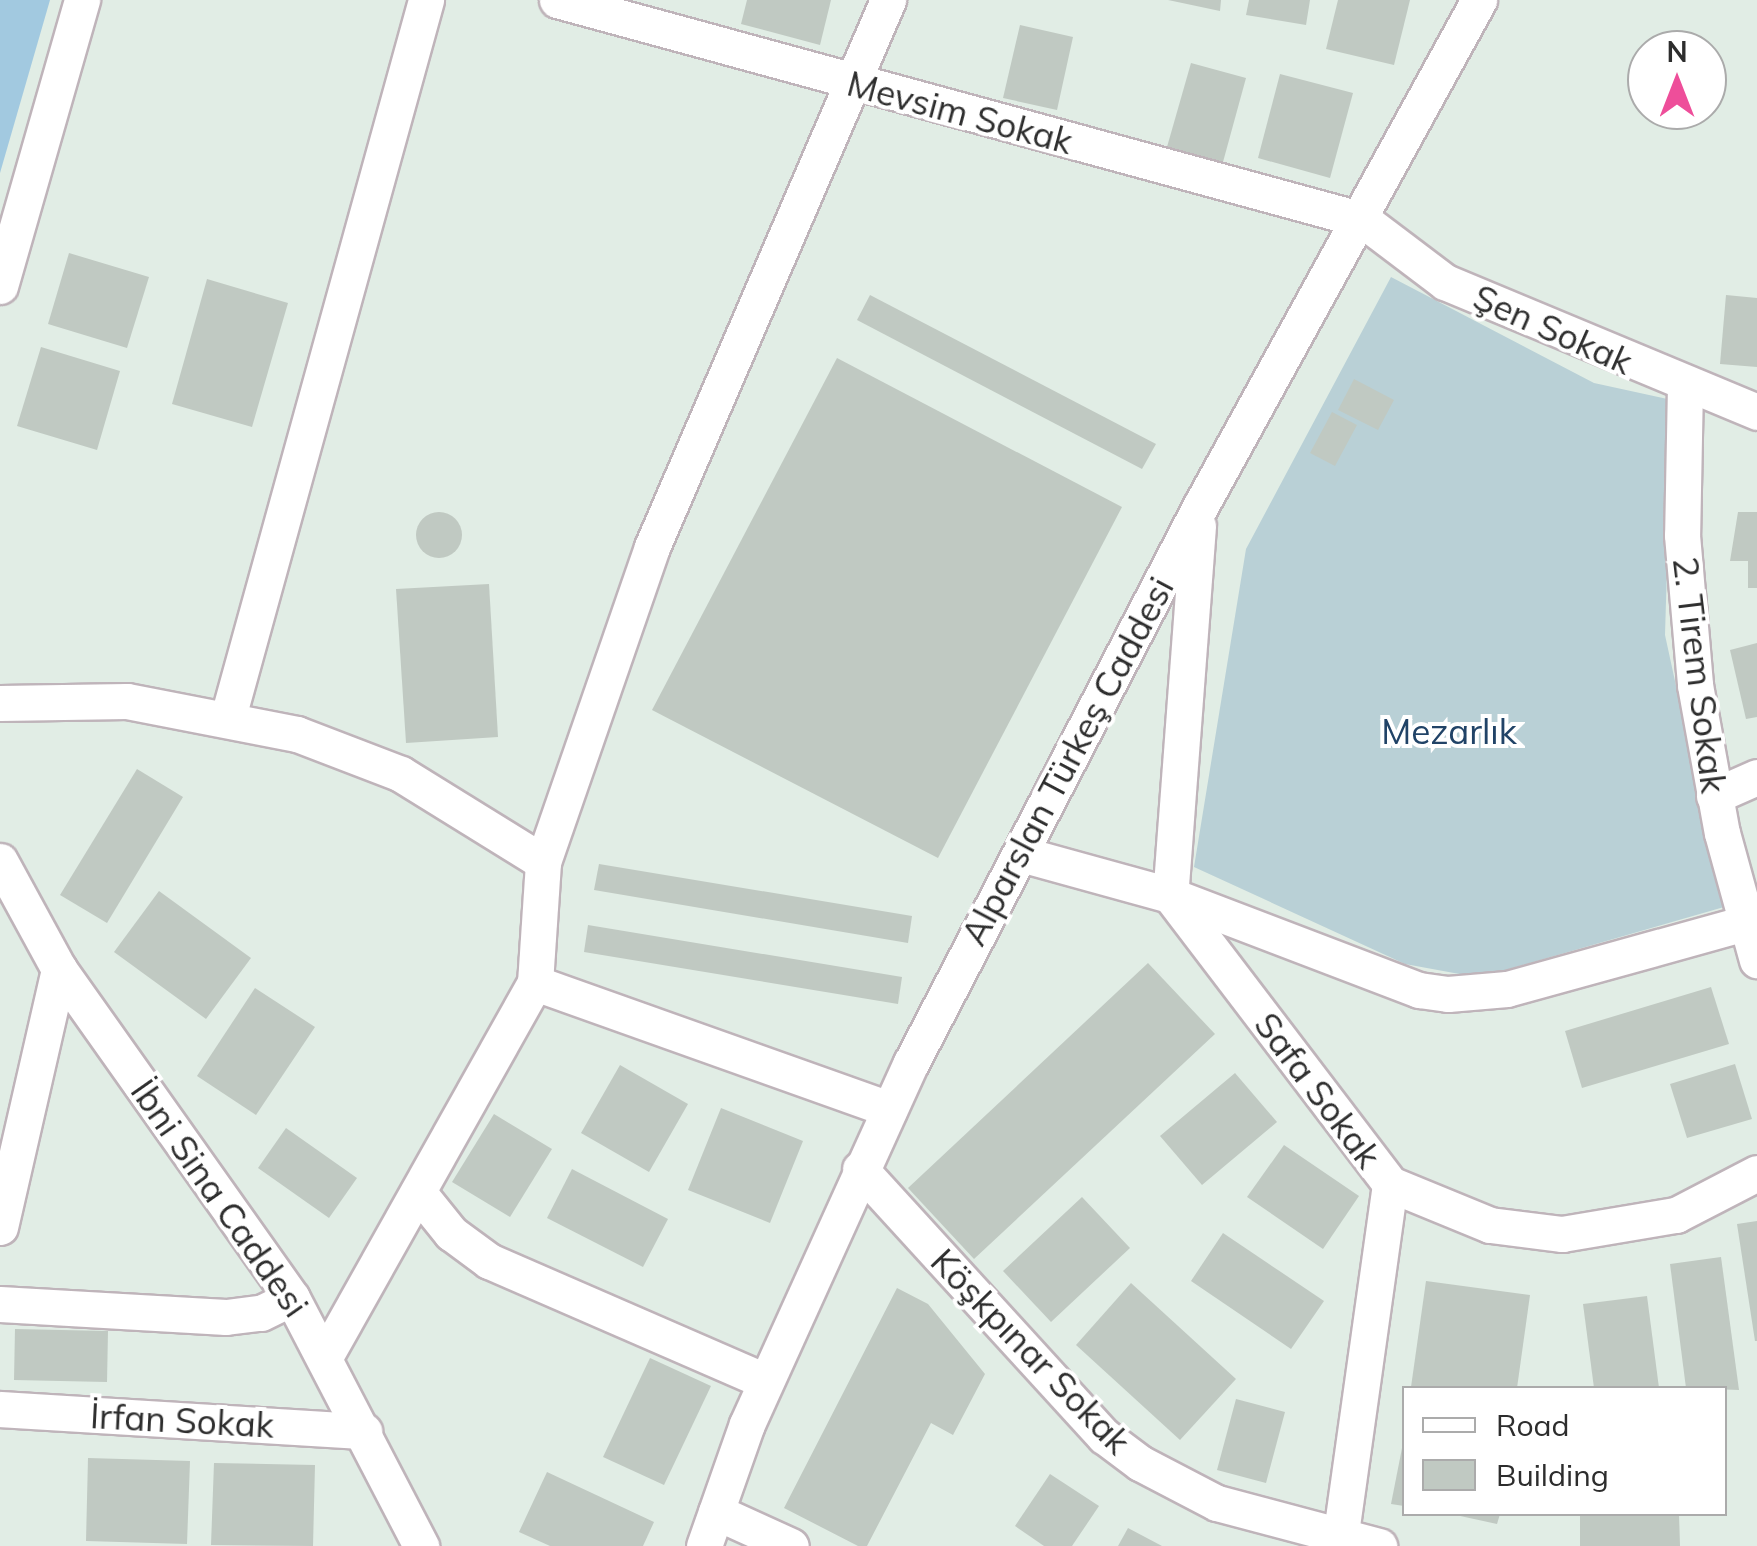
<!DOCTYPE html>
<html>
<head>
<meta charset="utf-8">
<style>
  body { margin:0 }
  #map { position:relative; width:1757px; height:1546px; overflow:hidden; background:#e1ede5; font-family:Mulish,sans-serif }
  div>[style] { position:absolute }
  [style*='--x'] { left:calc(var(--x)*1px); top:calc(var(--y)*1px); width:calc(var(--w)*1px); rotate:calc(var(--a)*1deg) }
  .green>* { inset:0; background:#a2c9e0 }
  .cemetery>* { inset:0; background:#b9d0d6 }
  .building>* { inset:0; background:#c0c9c2 }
  .round { border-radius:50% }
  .roads { filter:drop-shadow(2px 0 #bfb4ba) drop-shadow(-2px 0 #bfb4ba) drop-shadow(0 2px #bfb4ba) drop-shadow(0 -2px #bfb4ba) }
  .minor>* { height:35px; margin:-17.5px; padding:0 17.5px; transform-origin:17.5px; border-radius:17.5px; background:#fff }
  span { translate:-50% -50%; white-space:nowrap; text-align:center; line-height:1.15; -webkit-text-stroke:8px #fff; paint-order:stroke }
  .street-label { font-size:35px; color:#2d2d2d }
  .park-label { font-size:35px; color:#214367 }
  .legend { position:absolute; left:1402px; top:1386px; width:325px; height:130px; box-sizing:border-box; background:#fff; border:2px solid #ababab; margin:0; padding:12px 18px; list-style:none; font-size:30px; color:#2d2d2d }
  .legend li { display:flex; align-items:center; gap:20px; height:50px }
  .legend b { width:50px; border:2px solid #ababab }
  .north { position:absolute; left:1627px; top:30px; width:100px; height:100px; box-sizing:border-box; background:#fff; border:2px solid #ababab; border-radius:50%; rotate:0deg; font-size:28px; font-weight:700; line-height:40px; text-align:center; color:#2d2d2d }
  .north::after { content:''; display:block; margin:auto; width:35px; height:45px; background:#ee4e9a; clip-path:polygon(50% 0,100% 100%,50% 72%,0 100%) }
</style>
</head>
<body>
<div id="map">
  <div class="green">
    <i style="clip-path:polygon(0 0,50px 0,0 173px)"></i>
  </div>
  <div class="cemetery">
    <i style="clip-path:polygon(1391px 277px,1594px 383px,1672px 400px,1665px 635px,1724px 907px,1495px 973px,1465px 975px,1405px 964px,1194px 867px,1246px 549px)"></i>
  </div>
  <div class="building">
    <i style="clip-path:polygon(747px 0,831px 0,820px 45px,741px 24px)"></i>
    <i style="clip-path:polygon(1168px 0,1221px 0,1220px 11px)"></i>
    <i style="clip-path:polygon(1249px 0,1310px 0,1306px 25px,1246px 15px)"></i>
    <i style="clip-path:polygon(1338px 0,1410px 0,1394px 65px,1326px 49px)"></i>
    <i style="clip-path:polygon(1020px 25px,1073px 37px,1057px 110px,1003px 98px)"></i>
    <i style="clip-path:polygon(1191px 63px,1246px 78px,1223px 162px,1167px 147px)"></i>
    <i style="clip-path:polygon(1280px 74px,1353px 93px,1330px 178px,1258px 158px)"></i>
    <i style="clip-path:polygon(69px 253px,149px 277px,127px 348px,48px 324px)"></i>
    <i style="clip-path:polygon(207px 279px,288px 303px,252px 427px,172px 404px)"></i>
    <i style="clip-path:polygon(870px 295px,1156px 444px,1142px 469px,857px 320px)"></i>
    <i style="clip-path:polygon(1726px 295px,1757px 298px,1757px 367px,1720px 364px)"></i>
    <i style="clip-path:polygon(41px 347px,120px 371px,97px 450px,17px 426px)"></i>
    <i style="clip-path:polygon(837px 358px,1122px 507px,938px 858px,652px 710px)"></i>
    <i style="clip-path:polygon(1354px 379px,1394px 400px,1378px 430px,1338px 410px)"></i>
    <i style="clip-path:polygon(1332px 412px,1357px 425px,1335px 466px,1310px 453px)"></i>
    <i style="clip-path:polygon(1738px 512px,1757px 512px,1757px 588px,1748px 588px,1748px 561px,1730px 561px)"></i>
    <i class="round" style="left:416px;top:512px;width:46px;height:46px"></i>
    <i style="clip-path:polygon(489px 584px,498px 737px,406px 743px,396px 589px)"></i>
    <i style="clip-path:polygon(1757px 643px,1757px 717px,1746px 719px,1730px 650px)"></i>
    <i style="clip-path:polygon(137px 769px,183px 797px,107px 923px,60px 895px)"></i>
    <i style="clip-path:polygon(599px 864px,912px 916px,908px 943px,594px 890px)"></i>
    <i style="clip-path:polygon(159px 891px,251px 958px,206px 1019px,114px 952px)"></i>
    <i style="clip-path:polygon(588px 925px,902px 977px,898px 1004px,584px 952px)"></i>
    <i style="clip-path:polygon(1148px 963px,1215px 1034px,974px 1259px,908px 1188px)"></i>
    <i style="clip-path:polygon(1711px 987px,1729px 1044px,1582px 1088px,1565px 1031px)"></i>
    <i style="clip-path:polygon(255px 988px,315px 1027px,256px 1115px,197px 1076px)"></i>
    <i style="clip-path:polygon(1735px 1064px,1752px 1119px,1687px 1138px,1670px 1084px)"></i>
    <i style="clip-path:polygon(620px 1065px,688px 1104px,649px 1172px,581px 1133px)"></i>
    <i style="clip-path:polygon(1235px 1073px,1277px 1122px,1202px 1185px,1160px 1136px)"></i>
    <i style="clip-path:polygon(721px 1108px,803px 1141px,770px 1223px,688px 1190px)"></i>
    <i style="clip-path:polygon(494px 1114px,552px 1149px,510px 1217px,452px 1182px)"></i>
    <i style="clip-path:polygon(286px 1128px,357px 1178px,329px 1218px,258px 1168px)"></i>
    <i style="clip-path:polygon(1284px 1145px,1359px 1196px,1323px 1249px,1247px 1197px)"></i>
    <i style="clip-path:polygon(572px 1169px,668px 1219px,643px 1267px,547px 1218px)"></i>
    <i style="clip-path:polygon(1082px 1197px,1130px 1248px,1051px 1322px,1003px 1271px)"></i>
    <i style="clip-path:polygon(1757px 1221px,1757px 1341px,1755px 1341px,1737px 1224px)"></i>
    <i style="clip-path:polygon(1223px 1233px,1324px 1301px,1291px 1349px,1191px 1281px)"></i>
    <i style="clip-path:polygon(1721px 1257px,1739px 1390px,1686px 1388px,1670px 1264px)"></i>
    <i style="clip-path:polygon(1426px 1281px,1530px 1295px,1517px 1388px,1411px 1387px)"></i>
    <i style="clip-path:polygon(1131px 1283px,1236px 1379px,1180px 1440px,1076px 1345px)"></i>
    <i style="clip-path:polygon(897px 1288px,928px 1304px,985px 1374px,953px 1435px,931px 1423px,867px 1546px,858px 1546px,784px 1508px)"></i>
    <i style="clip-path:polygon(1647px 1296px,1659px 1388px,1594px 1388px,1583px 1304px)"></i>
    <i style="clip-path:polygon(15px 1329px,108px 1331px,107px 1382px,14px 1380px)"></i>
    <i style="clip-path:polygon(650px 1358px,711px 1386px,664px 1485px,603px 1457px)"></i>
    <i style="clip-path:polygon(1236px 1399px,1285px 1412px,1266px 1483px,1217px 1470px)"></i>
    <i style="clip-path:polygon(1403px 1443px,1404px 1443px,1404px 1506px,1391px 1504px)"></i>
    <i style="clip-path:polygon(88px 1458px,190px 1461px,187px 1544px,86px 1541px)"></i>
    <i style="clip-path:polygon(214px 1463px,315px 1465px,313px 1546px,211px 1545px)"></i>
    <i style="clip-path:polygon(547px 1472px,654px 1522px,643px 1546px,550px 1546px,519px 1532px)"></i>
    <i style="clip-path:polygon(1050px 1474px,1099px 1506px,1072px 1546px,1044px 1546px,1015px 1526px)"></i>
    <i style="clip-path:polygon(1451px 1514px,1500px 1514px,1497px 1524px)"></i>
    <i style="clip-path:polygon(1580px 1514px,1679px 1514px,1680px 1546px,1580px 1546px)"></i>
    <i style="clip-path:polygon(1128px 1528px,1162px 1546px,1118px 1546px)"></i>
  </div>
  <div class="roads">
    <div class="minor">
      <i style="--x:557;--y:0;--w:835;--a:15.27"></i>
      <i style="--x:1363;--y:220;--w:103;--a:37.1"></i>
      <i style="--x:1445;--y:282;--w:338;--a:22.6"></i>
      <i style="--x:0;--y:286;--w:298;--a:-74"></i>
      <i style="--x:1685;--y:385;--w:150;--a:91.1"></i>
      <i style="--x:1682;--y:535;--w:151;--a:85"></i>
      <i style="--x:1695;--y:685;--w:150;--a:79.7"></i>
      <i style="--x:1722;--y:833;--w:132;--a:74.6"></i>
      <i style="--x:1198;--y:526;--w:370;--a:94.3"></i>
      <i style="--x:1170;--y:895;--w:363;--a:52.7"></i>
      <i style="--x:1390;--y:1184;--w:366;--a:98"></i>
      <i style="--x:0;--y:703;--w:127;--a:-0.9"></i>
      <i style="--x:127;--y:701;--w:173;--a:11"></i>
      <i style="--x:297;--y:734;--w:111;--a:21"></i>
      <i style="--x:401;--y:774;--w:167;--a:31.8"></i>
      <i style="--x:228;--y:717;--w:744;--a:-74.56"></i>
      <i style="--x:1714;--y:796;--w:47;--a:-23.8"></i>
      <i style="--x:1021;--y:854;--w:155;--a:15.4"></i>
      <i style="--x:1170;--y:895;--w:267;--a:20.9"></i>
      <i style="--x:1419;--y:990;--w:29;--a:8"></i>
      <i style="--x:1448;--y:994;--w:59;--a:-4.8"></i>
      <i style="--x:1507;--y:989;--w:247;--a:-15.5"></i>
      <i style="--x:0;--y:861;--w:123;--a:61.4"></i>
      <i style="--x:59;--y:969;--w:403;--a:54.7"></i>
      <i style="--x:292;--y:1298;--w:280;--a:62.5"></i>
      <i style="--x:535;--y:983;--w:376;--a:19.6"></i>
      <i style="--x:860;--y:1169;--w:362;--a:47.6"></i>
      <i style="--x:1104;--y:1436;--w:45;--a:36.9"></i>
      <i style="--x:1140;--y:1463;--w:87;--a:27.5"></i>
      <i style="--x:1217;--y:1503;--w:168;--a:14.9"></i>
      <i style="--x:1390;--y:1184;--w:108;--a:22.3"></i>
      <i style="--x:1490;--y:1225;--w:73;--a:7.1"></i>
      <i style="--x:1562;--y:1234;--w:116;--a:-9.5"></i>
      <i style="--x:1676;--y:1215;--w:91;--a:-27.4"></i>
      <i style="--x:418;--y:1192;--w:53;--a:51.2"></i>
      <i style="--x:451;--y:1233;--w:47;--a:36.4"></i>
      <i style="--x:489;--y:1261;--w:301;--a:23.5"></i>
      <i style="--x:0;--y:1227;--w:265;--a:-77.1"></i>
      <i style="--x:0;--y:1304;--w:226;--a:3.3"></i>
      <i style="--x:226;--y:1317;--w:35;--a:-7"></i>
      <i style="--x:261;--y:1313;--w:34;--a:-26"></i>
      <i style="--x:326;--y:1355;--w:427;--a:-60.7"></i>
      <i style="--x:535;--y:983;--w:121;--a:-86.2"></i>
      <i style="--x:543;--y:862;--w:333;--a:-70.9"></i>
      <i style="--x:652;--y:547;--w:596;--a:-66.66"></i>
      <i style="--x:0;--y:1409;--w:365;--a:3.5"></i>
      <i style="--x:716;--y:1512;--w:82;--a:24.4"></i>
      <i style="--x:704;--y:1546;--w:129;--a:-70.6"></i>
      <i style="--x:747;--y:1424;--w:397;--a:-65.6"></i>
      <i style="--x:911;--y:1063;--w:627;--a:-62.54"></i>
      <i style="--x:1200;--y:507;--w:579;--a:-61.18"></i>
    </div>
  </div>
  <div class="street-label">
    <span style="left:960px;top:112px;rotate:15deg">Mevsim Sokak</span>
    <span style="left:1553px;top:329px;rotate:24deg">Şen Sokak</span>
    <span style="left:1700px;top:675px;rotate:83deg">2. Tirem Sokak</span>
    <span style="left:1067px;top:761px;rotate:-62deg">Alparslan Türkeş Caddesi</span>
    <span style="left:1318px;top:1090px;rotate:53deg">Safa Sokak</span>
    <span style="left:220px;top:1198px;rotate:55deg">İbni Sina Caddesi</span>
    <span style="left:1031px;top:1351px;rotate:46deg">Köşkpınar Sokak</span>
    <span style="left:182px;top:1420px;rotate:3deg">İrfan Sokak</span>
  </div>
  <div class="park-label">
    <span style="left:1449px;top:731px">Mezarlık</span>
  </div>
  <ul class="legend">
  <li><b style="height:12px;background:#fff"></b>Road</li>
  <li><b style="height:28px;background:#c0c9c2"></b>Building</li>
  </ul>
  <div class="north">N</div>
</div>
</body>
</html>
